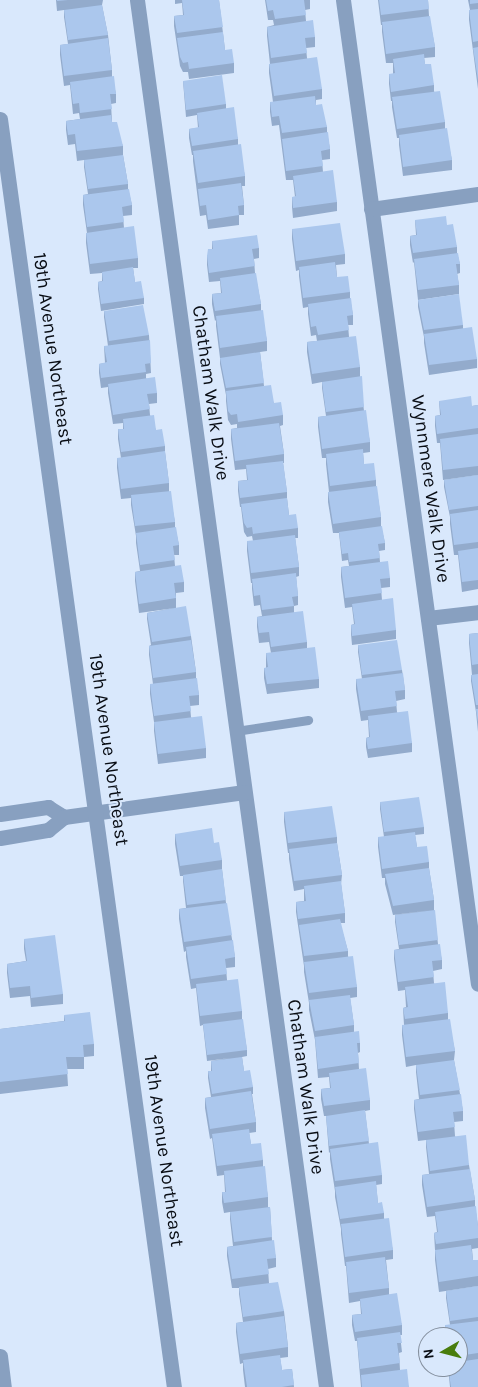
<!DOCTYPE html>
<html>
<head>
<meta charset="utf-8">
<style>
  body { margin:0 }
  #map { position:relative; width:478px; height:1387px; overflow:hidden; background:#d9e8fc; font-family:Karla,sans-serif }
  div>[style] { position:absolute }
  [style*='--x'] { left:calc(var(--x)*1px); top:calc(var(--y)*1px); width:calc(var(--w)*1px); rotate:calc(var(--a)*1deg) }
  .service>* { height:9px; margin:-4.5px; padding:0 4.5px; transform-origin:4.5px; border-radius:4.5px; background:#88a0c0 }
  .minor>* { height:15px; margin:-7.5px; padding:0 7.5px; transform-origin:7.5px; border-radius:7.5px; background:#88a0c0 }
  .tertiary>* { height:15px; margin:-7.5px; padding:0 7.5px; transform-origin:7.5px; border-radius:7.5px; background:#88a0c0 }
  .wall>* { inset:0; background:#93abcc }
  .building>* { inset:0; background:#abc7ed }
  span { translate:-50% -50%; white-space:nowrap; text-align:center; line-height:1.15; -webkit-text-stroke:4px #d9e8fc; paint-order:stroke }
  .street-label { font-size:19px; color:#080c13 }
  .north { position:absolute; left:418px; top:1327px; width:50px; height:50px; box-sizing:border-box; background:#d9e8fc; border:1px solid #85909f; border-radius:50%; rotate:262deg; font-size:14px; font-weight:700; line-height:20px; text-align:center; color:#080c13 }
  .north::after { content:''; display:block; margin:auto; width:18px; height:22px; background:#497d0d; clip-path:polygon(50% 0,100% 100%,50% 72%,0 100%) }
</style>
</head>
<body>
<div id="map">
  <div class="service">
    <i style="--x:236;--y:731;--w:73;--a:-8.7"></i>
  </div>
  <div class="minor">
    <i style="--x:137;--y:0;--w:1400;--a:82.24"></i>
    <i style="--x:343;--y:0;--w:993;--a:82.19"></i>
    <i style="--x:371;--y:209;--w:108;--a:-8"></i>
    <i style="--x:428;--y:618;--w:50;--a:-6.8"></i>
    <i style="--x:0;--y:814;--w:49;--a:-8.3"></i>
    <i style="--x:48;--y:807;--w:19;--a:32"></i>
    <i style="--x:0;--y:838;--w:49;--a:-9.5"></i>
    <i style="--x:48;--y:830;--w:21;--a:-39"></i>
    <i style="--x:64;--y:817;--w:182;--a:-7.9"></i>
    <i style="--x:0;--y:1356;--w:31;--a:83"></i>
  </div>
  <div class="tertiary">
    <i style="--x:0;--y:119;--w:1280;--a:82.19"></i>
  </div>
  <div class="wall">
    <i style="clip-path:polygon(56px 0,103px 0,102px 5px,108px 35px,112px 70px,112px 76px,116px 94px,116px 103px,111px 104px,112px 122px,123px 146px,123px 155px,128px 184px,128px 189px,132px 205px,132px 215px,123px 216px,124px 228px,138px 258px,138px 268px,133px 268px,135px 282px,144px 298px,144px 304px,101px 311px,98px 289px,98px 282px,102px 281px,102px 273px,90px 274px,86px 243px,86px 233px,87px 233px,83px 205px,83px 195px,88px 194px,84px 167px,84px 160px,77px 161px,75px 144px,68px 145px,66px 130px,66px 121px,80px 119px,79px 113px,73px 114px,70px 85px,64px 86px,60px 55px,60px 45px,68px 44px,64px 17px,64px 10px,57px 11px)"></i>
    <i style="clip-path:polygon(175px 0,219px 0,225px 50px,234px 63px,234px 73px,189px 79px,188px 72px,183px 72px,180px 66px,174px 26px,174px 16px,183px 15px,182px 3px,175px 4px)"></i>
    <i style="clip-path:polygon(265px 0,310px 0,310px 9px,305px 10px,306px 21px,315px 37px,315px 47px,306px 48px,307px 58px,322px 89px,322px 99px,316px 100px,316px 105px,327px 127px,327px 132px,330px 149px,330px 159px,322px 160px,323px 172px,337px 202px,337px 211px,293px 218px,292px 207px,292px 197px,295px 197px,293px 180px,286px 180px,279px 125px,272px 126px,270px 112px,270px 102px,273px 102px,269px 73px,269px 64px,270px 64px,267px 36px,267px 27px,274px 25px,273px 20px,268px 20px)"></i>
    <i style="clip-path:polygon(378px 0,428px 0,429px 16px,435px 47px,435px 57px,424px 58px,425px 64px,434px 85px,434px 91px,445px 122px,445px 129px,452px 160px,452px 170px,403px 176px,399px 145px,399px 138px,397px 138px,392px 107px,392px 101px,391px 101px,389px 84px,389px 74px,393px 74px,393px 63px,386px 63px,382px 32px,382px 25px,381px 25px)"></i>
    <i style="clip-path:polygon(468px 0,478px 0,478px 89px,469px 20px,469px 10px,470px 10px)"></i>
    <i style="clip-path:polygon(183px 81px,226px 104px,226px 108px,238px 139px,238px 145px,245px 176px,245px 186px,242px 186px,244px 205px,244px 215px,239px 215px,239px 225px,208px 229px,206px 215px,200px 216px,193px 161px,193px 155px,192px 155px,189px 138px,189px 129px,198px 128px,197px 115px,186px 117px)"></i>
    <i style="clip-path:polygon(415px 220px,447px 225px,457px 247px,457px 253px,460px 264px,460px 273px,457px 274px,459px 285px,459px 294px,418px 300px,414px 262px,413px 263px,410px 245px,410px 236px,416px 235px)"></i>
    <i style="clip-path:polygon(292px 229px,345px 254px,345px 264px,336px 265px,337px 277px,350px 292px,350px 298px,353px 315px,353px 325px,348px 325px,349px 337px,360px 367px,360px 376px,364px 411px,370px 442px,370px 452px,363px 453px,364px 464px,376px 480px,376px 486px,381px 517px,381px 526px,385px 543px,385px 550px,379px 551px,380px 562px,390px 578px,390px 587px,381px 588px,382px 600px,396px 630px,396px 639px,352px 645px,351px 634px,351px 625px,354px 624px,352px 607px,345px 608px,341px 577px,341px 567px,349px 566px,348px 560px,342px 561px,339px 533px,333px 533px,328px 502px,328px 492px,329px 492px,326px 464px,326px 458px,322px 458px,318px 427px,318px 417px,326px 416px,322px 388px,322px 382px,312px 384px,307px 352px,307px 342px,317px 341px,316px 335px,311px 336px,308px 314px,308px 307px,303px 308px,299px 276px,299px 270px,296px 271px,292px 239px)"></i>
    <i style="clip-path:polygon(212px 241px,259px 248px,259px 258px,254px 259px,255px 273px,261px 304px,261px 310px,267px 341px,267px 351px,260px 352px,264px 386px,274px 403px,283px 415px,283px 425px,280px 426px,284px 454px,284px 463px,283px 463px,287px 492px,287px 498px,289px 515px,298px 528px,298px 538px,295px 538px,299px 567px,299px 576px,296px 577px,298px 596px,298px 605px,294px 606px,294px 612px,307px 642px,307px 648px,319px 679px,319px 688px,267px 694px,264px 678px,264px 668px,266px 668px,266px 653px,271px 653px,269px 642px,259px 643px,257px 627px,257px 617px,262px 616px,260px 605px,254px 606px,252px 589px,252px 583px,251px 583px,247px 551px,247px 541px,253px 541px,252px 536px,247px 537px,244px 532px,241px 507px,240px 507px,238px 491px,238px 481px,247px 480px,246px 469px,235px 470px,231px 439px,231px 429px,237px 428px,237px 424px,231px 425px,228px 420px,226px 401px,226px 395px,220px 364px,220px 358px,216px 326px,216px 320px,215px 321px,212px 304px,212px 294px,221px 293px,220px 281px,209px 282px,207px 265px,207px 256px,212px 249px)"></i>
    <i style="clip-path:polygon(418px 300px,463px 325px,463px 328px,477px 359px,477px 368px,429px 375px,424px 343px,424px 337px,418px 307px)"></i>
    <i style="clip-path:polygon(104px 311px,149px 335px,151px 373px,146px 374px,146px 378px,157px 393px,157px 403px,149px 404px,150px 415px,156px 430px,165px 446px,165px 452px,169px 483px,169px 491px,175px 522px,175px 527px,179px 545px,179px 555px,174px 555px,175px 566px,184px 582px,184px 592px,176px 593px,176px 608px,191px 636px,196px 672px,196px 678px,199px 695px,199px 705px,190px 706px,191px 717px,206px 748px,206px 758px,158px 764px,154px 731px,154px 722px,150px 694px,150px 684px,153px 684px,149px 655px,149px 646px,151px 645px,147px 619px,147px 613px,175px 608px,139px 613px,135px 581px,135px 572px,140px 571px,136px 543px,136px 536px,131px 505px,131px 498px,121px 499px,117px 468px,117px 458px,121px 458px,118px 439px,118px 429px,123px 429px,123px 423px,113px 424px,108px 393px,108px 387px,101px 388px,99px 373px,99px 364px,105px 363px,104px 346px,108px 346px,104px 317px)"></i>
    <i style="clip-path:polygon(439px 401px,472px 406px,478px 405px,478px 475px,443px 480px,440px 443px,437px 443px,435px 426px,435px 416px,440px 415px)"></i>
    <i style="clip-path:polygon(478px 475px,478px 589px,462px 592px,458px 555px,454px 555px,450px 524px,450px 517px,444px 487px,444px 480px)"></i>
    <i style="clip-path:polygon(478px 633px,478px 732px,476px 712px,471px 681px,471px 675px,472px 675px,469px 643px,469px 634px)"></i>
    <i style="clip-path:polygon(358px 645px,402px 670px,405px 690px,405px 699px,396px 701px,397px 712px,412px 743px,412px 752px,368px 758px,366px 747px,366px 738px,369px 737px,368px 720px,361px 721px,356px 689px,356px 679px,362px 679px,358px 652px)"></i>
    <i style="clip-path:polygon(380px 802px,424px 827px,424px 834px,415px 835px,417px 847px,429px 862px,429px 868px,434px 900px,434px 910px,438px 944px,442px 960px,442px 969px,433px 971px,434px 983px,448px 1013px,448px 1019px,455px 1051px,454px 1060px,463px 1111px,463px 1121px,454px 1122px,455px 1136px,469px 1165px,475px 1200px,475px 1206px,478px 1226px,478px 1248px,472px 1249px,473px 1260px,478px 1260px,478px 1286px,439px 1292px,435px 1260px,435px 1250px,434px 1233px,437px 1232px,435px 1216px,427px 1217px,422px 1185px,422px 1175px,429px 1174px,426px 1147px,426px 1140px,418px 1141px,414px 1109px,414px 1100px,419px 1099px,416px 1072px,416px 1065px,406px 1067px,402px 1035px,402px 1025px,404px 1025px,403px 1008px,406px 1007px,405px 990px,398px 991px,394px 959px,394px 950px,399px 949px,395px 922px,395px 915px,432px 910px,393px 915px,385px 884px,385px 878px,382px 878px,378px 847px,378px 837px,384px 837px,380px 809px)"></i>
    <i style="clip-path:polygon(284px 812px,337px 837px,337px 843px,342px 875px,341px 884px,345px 913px,345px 923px,340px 923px,348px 951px,348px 956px,357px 987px,357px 997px,350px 998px,354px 1025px,354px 1032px,360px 1043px,360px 1052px,358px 1053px,359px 1069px,370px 1100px,370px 1110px,365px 1111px,369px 1144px,382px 1175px,382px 1184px,376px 1185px,378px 1203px,384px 1213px,384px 1218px,393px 1250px,393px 1259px,386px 1260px,389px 1288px,389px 1294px,402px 1325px,402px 1335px,400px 1335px,402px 1352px,399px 1353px,400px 1370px,409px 1387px,361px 1387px,357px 1341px,355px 1341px,352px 1325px,352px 1315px,361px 1314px,360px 1301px,349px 1303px,346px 1266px,345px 1266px,341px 1234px,341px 1229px,335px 1197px,335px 1191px,330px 1159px,330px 1152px,329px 1153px,326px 1116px,324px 1116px,321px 1099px,321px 1089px,330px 1088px,329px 1077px,318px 1078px,315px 1040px,309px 1010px,309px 1003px,304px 972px,304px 966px,296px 912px,296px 902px,304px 901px,304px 889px,294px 891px,289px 859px,289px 853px,288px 853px,284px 822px)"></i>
    <i style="clip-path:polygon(175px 834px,214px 843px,222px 860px,222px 869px,226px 903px,235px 957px,235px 967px,226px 968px,227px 980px,242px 1011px,242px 1019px,247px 1050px,247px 1056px,242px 1057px,244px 1071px,253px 1087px,253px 1094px,252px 1094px,256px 1122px,256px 1132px,249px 1133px,251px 1144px,263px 1160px,263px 1166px,268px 1197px,268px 1207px,270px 1207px,272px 1240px,276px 1258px,276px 1267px,268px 1269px,269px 1283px,284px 1311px,288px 1347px,288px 1357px,280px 1358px,282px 1370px,292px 1369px,294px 1387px,245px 1387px,243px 1370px,243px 1363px,240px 1364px,236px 1332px,236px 1323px,243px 1322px,239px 1294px,239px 1288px,232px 1288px,227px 1256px,227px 1247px,233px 1246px,230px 1219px,230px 1212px,224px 1213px,222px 1202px,222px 1192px,225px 1192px,224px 1175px,217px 1176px,212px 1138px,210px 1139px,205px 1108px,205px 1098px,211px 1097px,208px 1078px,208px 1071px,211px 1071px,211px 1061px,230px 1058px,207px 1061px,203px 1025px,200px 1026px,196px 988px,191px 989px,186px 957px,186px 951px,184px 952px,179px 919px,179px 909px,186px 908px,183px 881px,183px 876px,180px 876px,175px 844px)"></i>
    <i style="clip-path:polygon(24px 939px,63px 994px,63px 1004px,31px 1007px,30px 996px,10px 998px,7px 973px,7px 964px,26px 961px,24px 949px)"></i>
    <i style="clip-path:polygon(64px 1015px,94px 1044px,94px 1056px,84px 1057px,84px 1069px,67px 1069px,68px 1086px,0 1094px,0 1029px,64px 1021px)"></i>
    <i style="clip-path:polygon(478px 1286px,478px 1387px,450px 1387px,448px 1367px,458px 1367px,458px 1337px,445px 1337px,445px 1325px,450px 1325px,446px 1298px,446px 1291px)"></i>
  </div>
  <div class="building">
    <i style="clip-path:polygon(57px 0,68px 0,57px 1px)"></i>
    <i style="clip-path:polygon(182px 0,219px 0,223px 27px,177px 33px,174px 16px,184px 15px)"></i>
    <i style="clip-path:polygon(266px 0,307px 0,304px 0,306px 15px,275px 19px,273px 10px,268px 11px)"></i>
    <i style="clip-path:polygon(379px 0,428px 0,429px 9px,381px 15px)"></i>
    <i style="clip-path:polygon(470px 0,478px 0,478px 3px,470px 4px)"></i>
    <i style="clip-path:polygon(102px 5px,108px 35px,68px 40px,64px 10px)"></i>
    <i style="clip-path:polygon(478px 9px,478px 41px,473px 42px,469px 10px)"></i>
    <i style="clip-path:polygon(430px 16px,435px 47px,386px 54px,382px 22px)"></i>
    <i style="clip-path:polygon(313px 20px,315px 37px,305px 38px,307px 53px,271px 58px,267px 27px)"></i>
    <i style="clip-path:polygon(223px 32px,225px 50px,232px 49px,234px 63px,189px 69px,188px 62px,183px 63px,180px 57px,177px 38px)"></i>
    <i style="clip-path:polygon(108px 38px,112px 70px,64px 76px,60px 45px)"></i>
    <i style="clip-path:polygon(478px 47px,478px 80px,473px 48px)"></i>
    <i style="clip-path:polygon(424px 54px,425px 64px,431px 64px,434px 85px,391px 92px,389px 74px,395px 73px,393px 59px)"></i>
    <i style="clip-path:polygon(317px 57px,322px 89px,274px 96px,269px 64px)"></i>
    <i style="clip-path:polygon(222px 75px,226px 104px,186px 110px,183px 81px)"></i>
    <i style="clip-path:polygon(114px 76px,116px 94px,110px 94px,112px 109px,80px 113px,79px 103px,73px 104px,70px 82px)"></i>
    <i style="clip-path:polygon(440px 91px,445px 122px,397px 129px,392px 97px)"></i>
    <i style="clip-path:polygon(315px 96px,316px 105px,322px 104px,327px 127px,282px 133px,279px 116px,272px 117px,270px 102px)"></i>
    <i style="clip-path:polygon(234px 107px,238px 139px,192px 146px,189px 129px,199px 127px,197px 113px)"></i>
    <i style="clip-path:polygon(111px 115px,112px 122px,117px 122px,123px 146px,77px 151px,75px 134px,68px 135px,66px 121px)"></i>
    <i style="clip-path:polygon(447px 128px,452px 160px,403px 167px,399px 135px)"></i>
    <i style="clip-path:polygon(328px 132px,330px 149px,321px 151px,323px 166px,286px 171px,282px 139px)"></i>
    <i style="clip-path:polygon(241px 144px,245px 176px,198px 183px,193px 151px)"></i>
    <i style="clip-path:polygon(123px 155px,128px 184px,88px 189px,84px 160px)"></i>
    <i style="clip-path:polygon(333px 170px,337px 202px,293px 208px,292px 197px,296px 196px,293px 176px)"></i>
    <i style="clip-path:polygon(241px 183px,244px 205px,238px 206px,239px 215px,208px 220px,206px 205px,200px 206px,198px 189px)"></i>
    <i style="clip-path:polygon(129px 189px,132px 205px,122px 207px,124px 222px,87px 227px,83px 195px)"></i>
    <i style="clip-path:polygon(446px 216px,447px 225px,453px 224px,457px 247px,413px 253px,410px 236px,417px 235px,415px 220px)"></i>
    <i style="clip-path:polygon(340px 223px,345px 254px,296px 261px,292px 229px)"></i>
    <i style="clip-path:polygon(134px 226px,138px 258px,90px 264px,86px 233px)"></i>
    <i style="clip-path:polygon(257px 235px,259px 248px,252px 249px,255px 266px,209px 273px,207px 256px,208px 249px,213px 249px,212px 241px)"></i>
    <i style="clip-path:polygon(458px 253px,460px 264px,456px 264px,459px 285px,418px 290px,414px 259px)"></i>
    <i style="clip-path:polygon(335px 262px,337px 277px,348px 276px,350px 292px,303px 298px,299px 267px)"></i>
    <i style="clip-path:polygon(133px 267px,135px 282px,141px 281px,144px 298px,101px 304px,98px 282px,103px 281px,102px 272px)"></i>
    <i style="clip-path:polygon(256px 273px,261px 304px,215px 311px,212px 294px,222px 293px,220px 278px)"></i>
    <i style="clip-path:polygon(459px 294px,463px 325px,424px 330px,418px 300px)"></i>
    <i style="clip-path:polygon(351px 298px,353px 315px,347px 316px,349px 330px,318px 335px,316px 326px,311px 327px,308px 304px)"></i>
    <i style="clip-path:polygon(143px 305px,149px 335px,109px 341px,104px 311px)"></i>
    <i style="clip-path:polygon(263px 310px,267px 341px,220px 348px,216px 316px)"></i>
    <i style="clip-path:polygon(472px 327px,477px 359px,429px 365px,424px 334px)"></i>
    <i style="clip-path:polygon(356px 336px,360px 367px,312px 374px,307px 342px)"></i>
    <i style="clip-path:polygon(150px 340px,151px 363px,145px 364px,146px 372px,101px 378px,99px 364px,107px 362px,104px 346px)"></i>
    <i style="clip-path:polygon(260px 352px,264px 383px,226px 388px,220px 358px)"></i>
    <i style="clip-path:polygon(362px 376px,364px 407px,326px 412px,322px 382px)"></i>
    <i style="clip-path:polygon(155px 377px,157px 393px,147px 394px,150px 409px,113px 415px,108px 384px)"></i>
    <i style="clip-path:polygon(271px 385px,274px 403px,281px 402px,283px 415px,238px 422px,237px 414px,231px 415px,228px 411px,226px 391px)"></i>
    <i style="clip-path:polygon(471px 396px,472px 406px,478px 405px,478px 428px,437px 434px,435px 416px,441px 415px,439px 401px)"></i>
    <i style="clip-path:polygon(366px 410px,370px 442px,322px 449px,318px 417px)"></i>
    <i style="clip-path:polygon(154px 415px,156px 430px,162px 429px,165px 446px,121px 452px,118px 429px,124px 429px,123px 419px)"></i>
    <i style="clip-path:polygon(279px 423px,284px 454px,235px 461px,231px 429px)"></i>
    <i style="clip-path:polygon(478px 434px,478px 466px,443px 470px,440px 439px)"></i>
    <i style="clip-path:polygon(363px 449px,364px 464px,374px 463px,376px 480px,330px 486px,326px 454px)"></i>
    <i style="clip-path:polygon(165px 451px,169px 483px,121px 489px,117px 458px)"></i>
    <i style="clip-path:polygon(283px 461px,287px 492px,240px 498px,238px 481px,248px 480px,246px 465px)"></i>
    <i style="clip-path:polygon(478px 475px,478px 506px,449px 510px,444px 480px)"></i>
    <i style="clip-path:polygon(377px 486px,381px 517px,333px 524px,328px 492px)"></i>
    <i style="clip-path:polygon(171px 491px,175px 522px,135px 526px,131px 495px)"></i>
    <i style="clip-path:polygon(287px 498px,289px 515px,296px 514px,298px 528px,253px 534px,252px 527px,247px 528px,244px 523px,241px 504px)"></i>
    <i style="clip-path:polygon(478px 510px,478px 542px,454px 545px,450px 514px)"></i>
    <i style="clip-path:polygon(382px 526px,385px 543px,378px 544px,380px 558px,349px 562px,348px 553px,342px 554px,339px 532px)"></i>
    <i style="clip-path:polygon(176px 527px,179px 545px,173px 546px,175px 560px,140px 565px,136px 533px)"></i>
    <i style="clip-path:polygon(295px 535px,299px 567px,251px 573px,247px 541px)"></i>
    <i style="clip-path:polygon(478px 548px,478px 580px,462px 582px,458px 551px)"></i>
    <i style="clip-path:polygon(388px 561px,390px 578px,380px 579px,382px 593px,345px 598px,341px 567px)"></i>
    <i style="clip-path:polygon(181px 565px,184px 582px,174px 583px,176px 598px,139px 604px,135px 572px)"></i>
    <i style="clip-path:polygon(296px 573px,298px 596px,292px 597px,294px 606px,262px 610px,260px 595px,254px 596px,252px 579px)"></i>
    <i style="clip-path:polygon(393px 598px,396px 630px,352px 636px,351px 625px,355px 624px,352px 604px)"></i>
    <i style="clip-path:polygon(186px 606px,191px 636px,152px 642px,147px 613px)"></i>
    <i style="clip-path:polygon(303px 611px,307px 642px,271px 647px,269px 632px,259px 633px,257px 617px)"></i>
    <i style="clip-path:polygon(478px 633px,478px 664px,472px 665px,469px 634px)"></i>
    <i style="clip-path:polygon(191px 640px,196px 672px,153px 678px,149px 646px)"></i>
    <i style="clip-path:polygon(397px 640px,402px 670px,362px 675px,358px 645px)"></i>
    <i style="clip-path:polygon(315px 647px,319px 679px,267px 684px,264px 668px,268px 667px,266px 653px)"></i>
    <i style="clip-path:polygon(403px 673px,405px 690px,395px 691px,397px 706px,361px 711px,356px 679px)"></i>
    <i style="clip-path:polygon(478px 674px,478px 705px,476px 705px,471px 675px)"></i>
    <i style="clip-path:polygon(197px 678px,199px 695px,189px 696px,191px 711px,154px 716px,150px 684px)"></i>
    <i style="clip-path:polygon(476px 709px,478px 709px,478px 722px)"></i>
    <i style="clip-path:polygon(408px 711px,412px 743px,368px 749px,366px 738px,370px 737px,368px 716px)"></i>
    <i style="clip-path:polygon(202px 716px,206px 748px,158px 754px,154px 722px)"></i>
    <i style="clip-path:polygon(419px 797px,424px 827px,384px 832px,380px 802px)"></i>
    <i style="clip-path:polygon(332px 806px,337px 837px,288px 843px,284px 812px)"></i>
    <i style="clip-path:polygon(212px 828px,214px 843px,219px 842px,222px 860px,180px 866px,175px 834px)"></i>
    <i style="clip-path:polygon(415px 832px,417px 847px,427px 846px,429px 862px,382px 869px,378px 837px)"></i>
    <i style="clip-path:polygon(337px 843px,342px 875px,294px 881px,289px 849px)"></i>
    <i style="clip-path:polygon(429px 868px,434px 900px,393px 906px,385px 874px)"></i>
    <i style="clip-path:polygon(222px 869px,226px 900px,187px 905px,183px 875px)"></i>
    <i style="clip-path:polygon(341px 881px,345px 913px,298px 919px,296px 902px,306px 901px,304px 886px)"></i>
    <i style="clip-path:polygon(227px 903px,232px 935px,184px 942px,179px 909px)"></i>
    <i style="clip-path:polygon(435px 910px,438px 940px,399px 945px,395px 915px)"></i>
    <i style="clip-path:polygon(340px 919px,348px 951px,304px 956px,299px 925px)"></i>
    <i style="clip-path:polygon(55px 935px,63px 994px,31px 998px,30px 986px,10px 988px,7px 964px,27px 961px,24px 939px)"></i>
    <i style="clip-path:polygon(233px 940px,235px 957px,225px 959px,227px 974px,191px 979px,186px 947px)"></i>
    <i style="clip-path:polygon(440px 944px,442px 960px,432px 961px,434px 977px,398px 982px,394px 950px)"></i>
    <i style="clip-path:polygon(353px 956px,357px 987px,309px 993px,304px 962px)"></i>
    <i style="clip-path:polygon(238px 979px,242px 1011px,200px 1016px,196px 984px)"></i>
    <i style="clip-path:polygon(445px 982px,448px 1013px,405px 1019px,403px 1008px,408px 1007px,405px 987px)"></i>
    <i style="clip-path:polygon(350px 995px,354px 1025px,315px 1031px,309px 1000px)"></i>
    <i style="clip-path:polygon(90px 1012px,94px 1044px,83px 1045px,84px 1057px,66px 1057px,68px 1074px,0 1082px,0 1029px,65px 1021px,64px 1015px)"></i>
    <i style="clip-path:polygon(243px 1019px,247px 1050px,207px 1055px,203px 1024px)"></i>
    <i style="clip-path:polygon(450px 1019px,455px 1051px,406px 1057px,402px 1025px)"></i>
    <i style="clip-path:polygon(359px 1031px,360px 1043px,357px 1043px,359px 1063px,318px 1069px,315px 1037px)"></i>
    <i style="clip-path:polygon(242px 1057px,244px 1071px,250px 1070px,253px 1087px,212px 1094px,208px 1071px,212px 1071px,211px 1061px)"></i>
    <i style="clip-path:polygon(454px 1060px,460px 1090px,420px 1095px,416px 1065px)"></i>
    <i style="clip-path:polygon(366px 1068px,370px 1100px,324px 1106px,321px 1089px,331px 1088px,329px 1073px)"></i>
    <i style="clip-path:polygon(251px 1091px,256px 1122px,210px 1129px,205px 1098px)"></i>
    <i style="clip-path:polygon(461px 1094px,463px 1111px,453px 1112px,455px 1127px,418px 1132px,414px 1100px)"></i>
    <i style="clip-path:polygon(365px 1110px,369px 1141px,329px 1146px,326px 1116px)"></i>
    <i style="clip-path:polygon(249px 1129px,251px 1144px,261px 1143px,263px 1160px,217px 1166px,212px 1134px)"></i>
    <i style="clip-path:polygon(466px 1135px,469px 1165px,430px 1171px,426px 1140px)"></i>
    <i style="clip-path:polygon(378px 1142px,382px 1175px,335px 1181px,330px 1149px)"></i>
    <i style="clip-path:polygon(265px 1166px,268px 1197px,224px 1203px,222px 1192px,226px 1192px,224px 1171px)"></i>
    <i style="clip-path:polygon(470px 1169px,475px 1200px,427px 1207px,422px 1175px)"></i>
    <i style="clip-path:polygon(376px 1181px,378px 1203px,382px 1202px,384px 1213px,340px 1219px,335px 1187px)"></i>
    <i style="clip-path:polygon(476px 1206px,478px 1226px,478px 1238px,436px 1244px,434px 1233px,438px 1232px,435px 1212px)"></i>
    <i style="clip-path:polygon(270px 1207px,272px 1237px,234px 1242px,230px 1212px)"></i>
    <i style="clip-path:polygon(389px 1218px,393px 1250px,345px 1257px,341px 1224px)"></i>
    <i style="clip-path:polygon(274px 1240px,276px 1258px,267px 1259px,269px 1274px,232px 1279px,227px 1247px)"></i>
    <i style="clip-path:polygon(471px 1245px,473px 1260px,478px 1260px,478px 1276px,439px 1282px,435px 1250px)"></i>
    <i style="clip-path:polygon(385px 1257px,389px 1288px,349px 1293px,346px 1262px)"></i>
    <i style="clip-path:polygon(278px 1282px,284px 1311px,243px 1317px,239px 1287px)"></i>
    <i style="clip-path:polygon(478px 1286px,478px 1317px,450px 1321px,446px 1291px)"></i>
    <i style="clip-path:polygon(397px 1293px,402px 1325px,355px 1332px,352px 1315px,362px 1314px,360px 1299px)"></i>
    <i style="clip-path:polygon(284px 1316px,288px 1347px,240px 1354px,236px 1323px)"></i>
    <i style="clip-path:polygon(478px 1321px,478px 1353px,458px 1356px,458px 1337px,446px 1337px,445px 1325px)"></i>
    <i style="clip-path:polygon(400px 1332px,402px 1343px,397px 1343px,400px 1363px,360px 1369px,357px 1338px)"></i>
    <i style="clip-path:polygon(280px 1355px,282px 1370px,292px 1369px,294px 1385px,282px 1387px,247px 1387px,243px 1360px)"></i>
    <i style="clip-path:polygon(478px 1359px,478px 1387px,451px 1387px,448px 1367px,458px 1367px,458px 1362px)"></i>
    <i style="clip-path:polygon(407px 1369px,409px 1387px,362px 1387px,361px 1375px)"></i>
  </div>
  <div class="street-label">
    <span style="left:52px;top:349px;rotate:82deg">19th Avenue Northeast</span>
    <span style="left:210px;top:393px;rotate:82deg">Chatham Walk Drive</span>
    <span style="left:430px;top:489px;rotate:82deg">Wynnmere Walk Drive</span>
    <span style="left:108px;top:750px;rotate:82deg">19th Avenue Northeast</span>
    <span style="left:305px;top:1087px;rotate:82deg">Chatham Walk Drive</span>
    <span style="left:163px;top:1151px;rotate:82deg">19th Avenue Northeast</span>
  </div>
  <div class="north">N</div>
</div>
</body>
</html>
